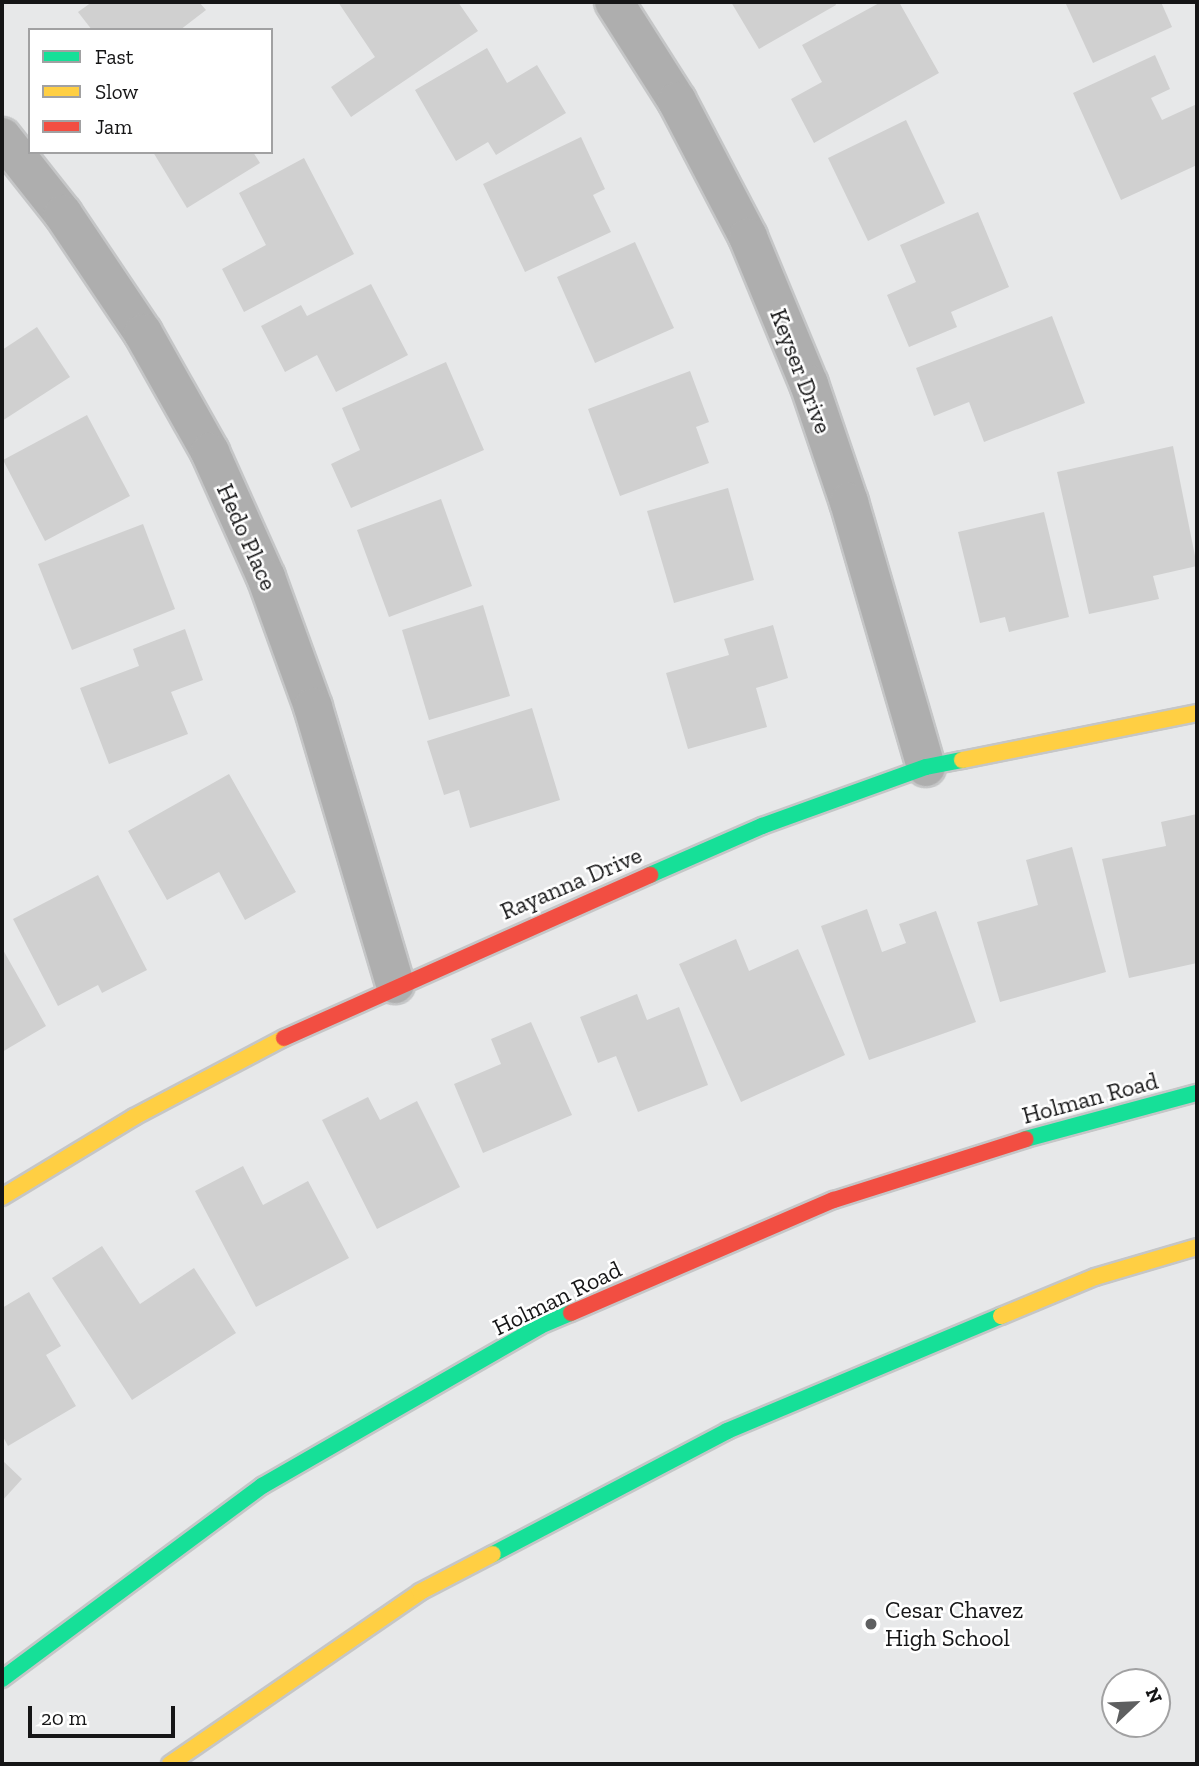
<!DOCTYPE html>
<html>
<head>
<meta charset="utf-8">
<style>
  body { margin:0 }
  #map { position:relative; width:1199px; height:1766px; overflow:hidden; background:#e7e8e9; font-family:"Zilla Slab",serif }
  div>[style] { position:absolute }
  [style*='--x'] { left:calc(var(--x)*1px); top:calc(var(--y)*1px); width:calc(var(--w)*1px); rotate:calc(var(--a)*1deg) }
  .building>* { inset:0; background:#d0d0d0 }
  .roads { filter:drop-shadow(2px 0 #c5c6c7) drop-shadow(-2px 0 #c5c6c7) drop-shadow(0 2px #c5c6c7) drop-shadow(0 -2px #c5c6c7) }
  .street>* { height:38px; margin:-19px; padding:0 19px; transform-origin:19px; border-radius:19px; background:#aeaeae }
  .fast>* { height:16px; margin:-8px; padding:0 8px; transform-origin:8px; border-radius:8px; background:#16e098 }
  .slow>* { height:16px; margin:-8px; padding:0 8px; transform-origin:8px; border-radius:8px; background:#ffcf43 }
  .jam>* { height:16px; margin:-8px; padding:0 8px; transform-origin:8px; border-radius:8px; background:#f24e42 }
  .dots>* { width:19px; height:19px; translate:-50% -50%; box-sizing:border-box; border:4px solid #fff; border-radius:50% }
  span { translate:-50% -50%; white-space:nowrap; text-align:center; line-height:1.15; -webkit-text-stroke:5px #fff; paint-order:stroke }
  .street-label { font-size:24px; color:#151516 }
  .poi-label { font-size:24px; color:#151516 }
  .left { translate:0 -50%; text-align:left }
  .frame { position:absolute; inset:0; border:4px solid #151516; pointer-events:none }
  .legend { position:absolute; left:28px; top:28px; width:245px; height:126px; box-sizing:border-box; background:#fff; border:2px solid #a1a1a2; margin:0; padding:9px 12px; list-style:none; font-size:21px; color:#151516 }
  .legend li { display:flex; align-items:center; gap:14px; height:35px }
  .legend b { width:35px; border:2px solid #a1a1a2 }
  .north { position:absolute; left:1101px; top:1668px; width:70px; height:70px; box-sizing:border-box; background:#fff; border:2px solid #a1a1a2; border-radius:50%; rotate:67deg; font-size:19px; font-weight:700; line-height:28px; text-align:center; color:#151516 }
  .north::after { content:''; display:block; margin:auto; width:24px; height:32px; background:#5e5f60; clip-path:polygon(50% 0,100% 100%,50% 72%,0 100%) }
  .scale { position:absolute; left:28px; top:1706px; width:147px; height:32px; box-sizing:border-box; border:4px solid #151516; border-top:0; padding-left:9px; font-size:21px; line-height:24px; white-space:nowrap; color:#151516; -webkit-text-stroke:5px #fff; paint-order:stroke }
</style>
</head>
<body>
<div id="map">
  <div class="building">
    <i style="clip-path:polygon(92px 2px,199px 2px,206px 10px,180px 30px,92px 30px,78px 12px)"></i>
    <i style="clip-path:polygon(338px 2px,458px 2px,478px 31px,351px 117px,331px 87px,375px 57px)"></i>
    <i style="clip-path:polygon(731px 2px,835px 2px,836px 5px,759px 49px)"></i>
    <i style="clip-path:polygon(881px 2px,899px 2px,939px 73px,814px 143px,791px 99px,822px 82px,802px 45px)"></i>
    <i style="clip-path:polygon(1065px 2px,1161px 2px,1172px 27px,1093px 63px)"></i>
    <i style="clip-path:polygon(487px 48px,507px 83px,537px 65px,566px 113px,496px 155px,488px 142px,456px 161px,415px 90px)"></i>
    <i style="clip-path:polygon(1155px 55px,1170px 89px,1151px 98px,1162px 120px,1197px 104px,1197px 165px,1121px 200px,1073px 93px)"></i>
    <i style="clip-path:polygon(906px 120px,945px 203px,868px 241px,828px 158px)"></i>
    <i style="clip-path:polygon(581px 137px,605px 189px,593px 195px,611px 232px,525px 272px,483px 184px)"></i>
    <i style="clip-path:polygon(153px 152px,253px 152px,260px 163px,187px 208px)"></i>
    <i style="clip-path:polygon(304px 158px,354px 254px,244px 312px,222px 269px,266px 245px,239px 193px)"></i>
    <i style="clip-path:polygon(978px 212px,1009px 287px,951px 312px,957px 327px,909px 347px,887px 295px,916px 282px,900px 245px)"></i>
    <i style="clip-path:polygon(635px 242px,674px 328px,595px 363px,557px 277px)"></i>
    <i style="clip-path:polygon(371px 284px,408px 355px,336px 392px,317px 355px,285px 372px,261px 326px,301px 305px,307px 316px)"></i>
    <i style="clip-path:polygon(1052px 316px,1085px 403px,984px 442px,969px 402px,934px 416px,916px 368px)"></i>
    <i style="clip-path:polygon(37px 327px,70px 377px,2px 421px,2px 350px)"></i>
    <i style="clip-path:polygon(446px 362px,484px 450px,351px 508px,331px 464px,360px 450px,342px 408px)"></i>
    <i style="clip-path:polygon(690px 371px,709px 422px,696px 427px,709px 463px,620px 496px,588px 409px)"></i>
    <i style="clip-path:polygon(87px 415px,130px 496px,45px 541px,3px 460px)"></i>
    <i style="clip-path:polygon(1173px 446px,1197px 566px,1153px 576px,1159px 599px,1089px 614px,1057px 472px)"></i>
    <i style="clip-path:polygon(728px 488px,754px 580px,674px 603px,647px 511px)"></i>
    <i style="clip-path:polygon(441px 499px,472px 586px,389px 617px,357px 530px)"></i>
    <i style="clip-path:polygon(1044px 512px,1069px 617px,1009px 632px,1005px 617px,980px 623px,958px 532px)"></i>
    <i style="clip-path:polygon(143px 524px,175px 609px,72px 650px,38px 564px)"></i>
    <i style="clip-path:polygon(483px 605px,510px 696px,429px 720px,402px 630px)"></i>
    <i style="clip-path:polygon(773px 625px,788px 678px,756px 688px,767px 727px,688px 749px,666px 673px,729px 655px,724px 639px)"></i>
    <i style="clip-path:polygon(185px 629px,203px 680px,171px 692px,188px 734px,109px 764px,80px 688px,139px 666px,133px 649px)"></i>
    <i style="clip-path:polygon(532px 708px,560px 800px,470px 828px,459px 790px,444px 795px,427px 741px)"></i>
    <i style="clip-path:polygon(229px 774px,296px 892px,245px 920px,219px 872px,167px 900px,128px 831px)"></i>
    <i style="clip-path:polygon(1197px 814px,1197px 963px,1129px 978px,1102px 859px,1166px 846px,1161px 822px)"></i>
    <i style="clip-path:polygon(1072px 847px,1106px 972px,1000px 1002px,977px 922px,1038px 905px,1026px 860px)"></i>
    <i style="clip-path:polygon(98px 875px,147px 970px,102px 993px,98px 985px,58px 1006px,13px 919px)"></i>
    <i style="clip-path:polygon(867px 909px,882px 952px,906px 943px,899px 924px,936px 911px,976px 1022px,869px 1060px,821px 926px)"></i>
    <i style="clip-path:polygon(736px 939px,749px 971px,798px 949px,845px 1055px,741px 1102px,679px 964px)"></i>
    <i style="clip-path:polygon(2px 948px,46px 1026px,2px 1052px)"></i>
    <i style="clip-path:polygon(637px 994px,647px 1020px,679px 1007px,708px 1085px,638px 1112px,616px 1056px,598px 1063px,580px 1017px)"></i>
    <i style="clip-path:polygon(531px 1022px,572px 1115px,483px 1153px,454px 1084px,501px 1064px,491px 1039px)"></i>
    <i style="clip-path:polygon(368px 1097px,380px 1120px,417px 1101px,460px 1187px,377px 1229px,322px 1120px)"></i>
    <i style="clip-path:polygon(243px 1166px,263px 1205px,308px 1181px,349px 1258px,256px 1307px,195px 1191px)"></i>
    <i style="clip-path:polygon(102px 1246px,140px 1304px,194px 1268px,236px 1333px,132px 1400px,52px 1278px)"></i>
    <i style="clip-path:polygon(29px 1292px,61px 1346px,46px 1355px,76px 1406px,8px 1446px,2px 1435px,2px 1308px)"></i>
    <i style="clip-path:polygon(2px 1460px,22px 1479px,2px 1501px)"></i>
  </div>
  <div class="roads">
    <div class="street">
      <i style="--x:614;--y:2;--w:117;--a:57.5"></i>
      <i style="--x:677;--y:101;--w:153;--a:62.4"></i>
      <i style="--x:748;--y:237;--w:159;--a:67.5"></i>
      <i style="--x:809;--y:384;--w:125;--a:71.3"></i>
      <i style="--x:849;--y:502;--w:276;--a:73.8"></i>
      <i style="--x:2;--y:137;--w:98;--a:51.6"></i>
      <i style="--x:63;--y:214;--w:143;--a:56.1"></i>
      <i style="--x:143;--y:333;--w:137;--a:60.6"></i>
      <i style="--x:210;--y:452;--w:137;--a:65.9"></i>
      <i style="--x:266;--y:577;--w:138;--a:70.1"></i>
      <i style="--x:313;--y:707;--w:289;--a:73.5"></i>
    </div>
    <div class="fast">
      <i style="--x:650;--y:875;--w:122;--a:-23.6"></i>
      <i style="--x:762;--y:826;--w:174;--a:-19.8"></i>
      <i style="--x:926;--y:767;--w:37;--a:-11"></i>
      <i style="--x:1026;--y:1139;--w:177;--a:-15.1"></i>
      <i style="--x:493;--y:1554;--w:264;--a:-27.7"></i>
      <i style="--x:727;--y:1431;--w:297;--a:-22.8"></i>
      <i style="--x:2;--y:1679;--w:324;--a:-36.6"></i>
      <i style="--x:262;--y:1486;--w:321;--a:-29.9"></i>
      <i style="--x:540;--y:1326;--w:34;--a:-23"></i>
    </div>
    <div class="slow">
      <i style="--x:962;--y:760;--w:240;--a:-11.3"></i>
      <i style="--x:2;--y:1197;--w:154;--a:-31.2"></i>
      <i style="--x:134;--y:1117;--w:170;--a:-27.8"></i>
      <i style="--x:1001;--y:1316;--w:102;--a:-22.5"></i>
      <i style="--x:1095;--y:1277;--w:106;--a:-16.4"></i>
      <i style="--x:170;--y:1764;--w:303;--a:-34.5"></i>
      <i style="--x:420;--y:1592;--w:82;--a:-27.5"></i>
    </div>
    <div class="jam">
      <i style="--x:284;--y:1038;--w:401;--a:-24"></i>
      <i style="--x:571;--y:1313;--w:286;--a:-23.3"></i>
      <i style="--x:834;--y:1200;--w:201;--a:-17.6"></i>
    </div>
  </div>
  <div class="dots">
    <i style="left:871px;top:1624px;background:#5e5f60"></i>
  </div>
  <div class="street-label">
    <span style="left:801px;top:371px;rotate:69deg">Keyser Drive</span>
    <span style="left:247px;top:537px;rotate:66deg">Hedo Place</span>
    <span style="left:571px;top:883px;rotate:-23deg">Rayanna Drive</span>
    <span style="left:1090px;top:1098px;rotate:-15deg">Holman Road</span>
    <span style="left:557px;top:1298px;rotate:-26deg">Holman Road</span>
  </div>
  <div class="poi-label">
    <span class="left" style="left:885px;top:1624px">Cesar Chavez<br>High School</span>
  </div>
  <div class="frame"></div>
  <ul class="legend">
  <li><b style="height:9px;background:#16e098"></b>Fast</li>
  <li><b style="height:9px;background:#ffcf43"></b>Slow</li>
  <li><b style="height:9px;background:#f24e42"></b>Jam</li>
  </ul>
  <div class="north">N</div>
  <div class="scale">20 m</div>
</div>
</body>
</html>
